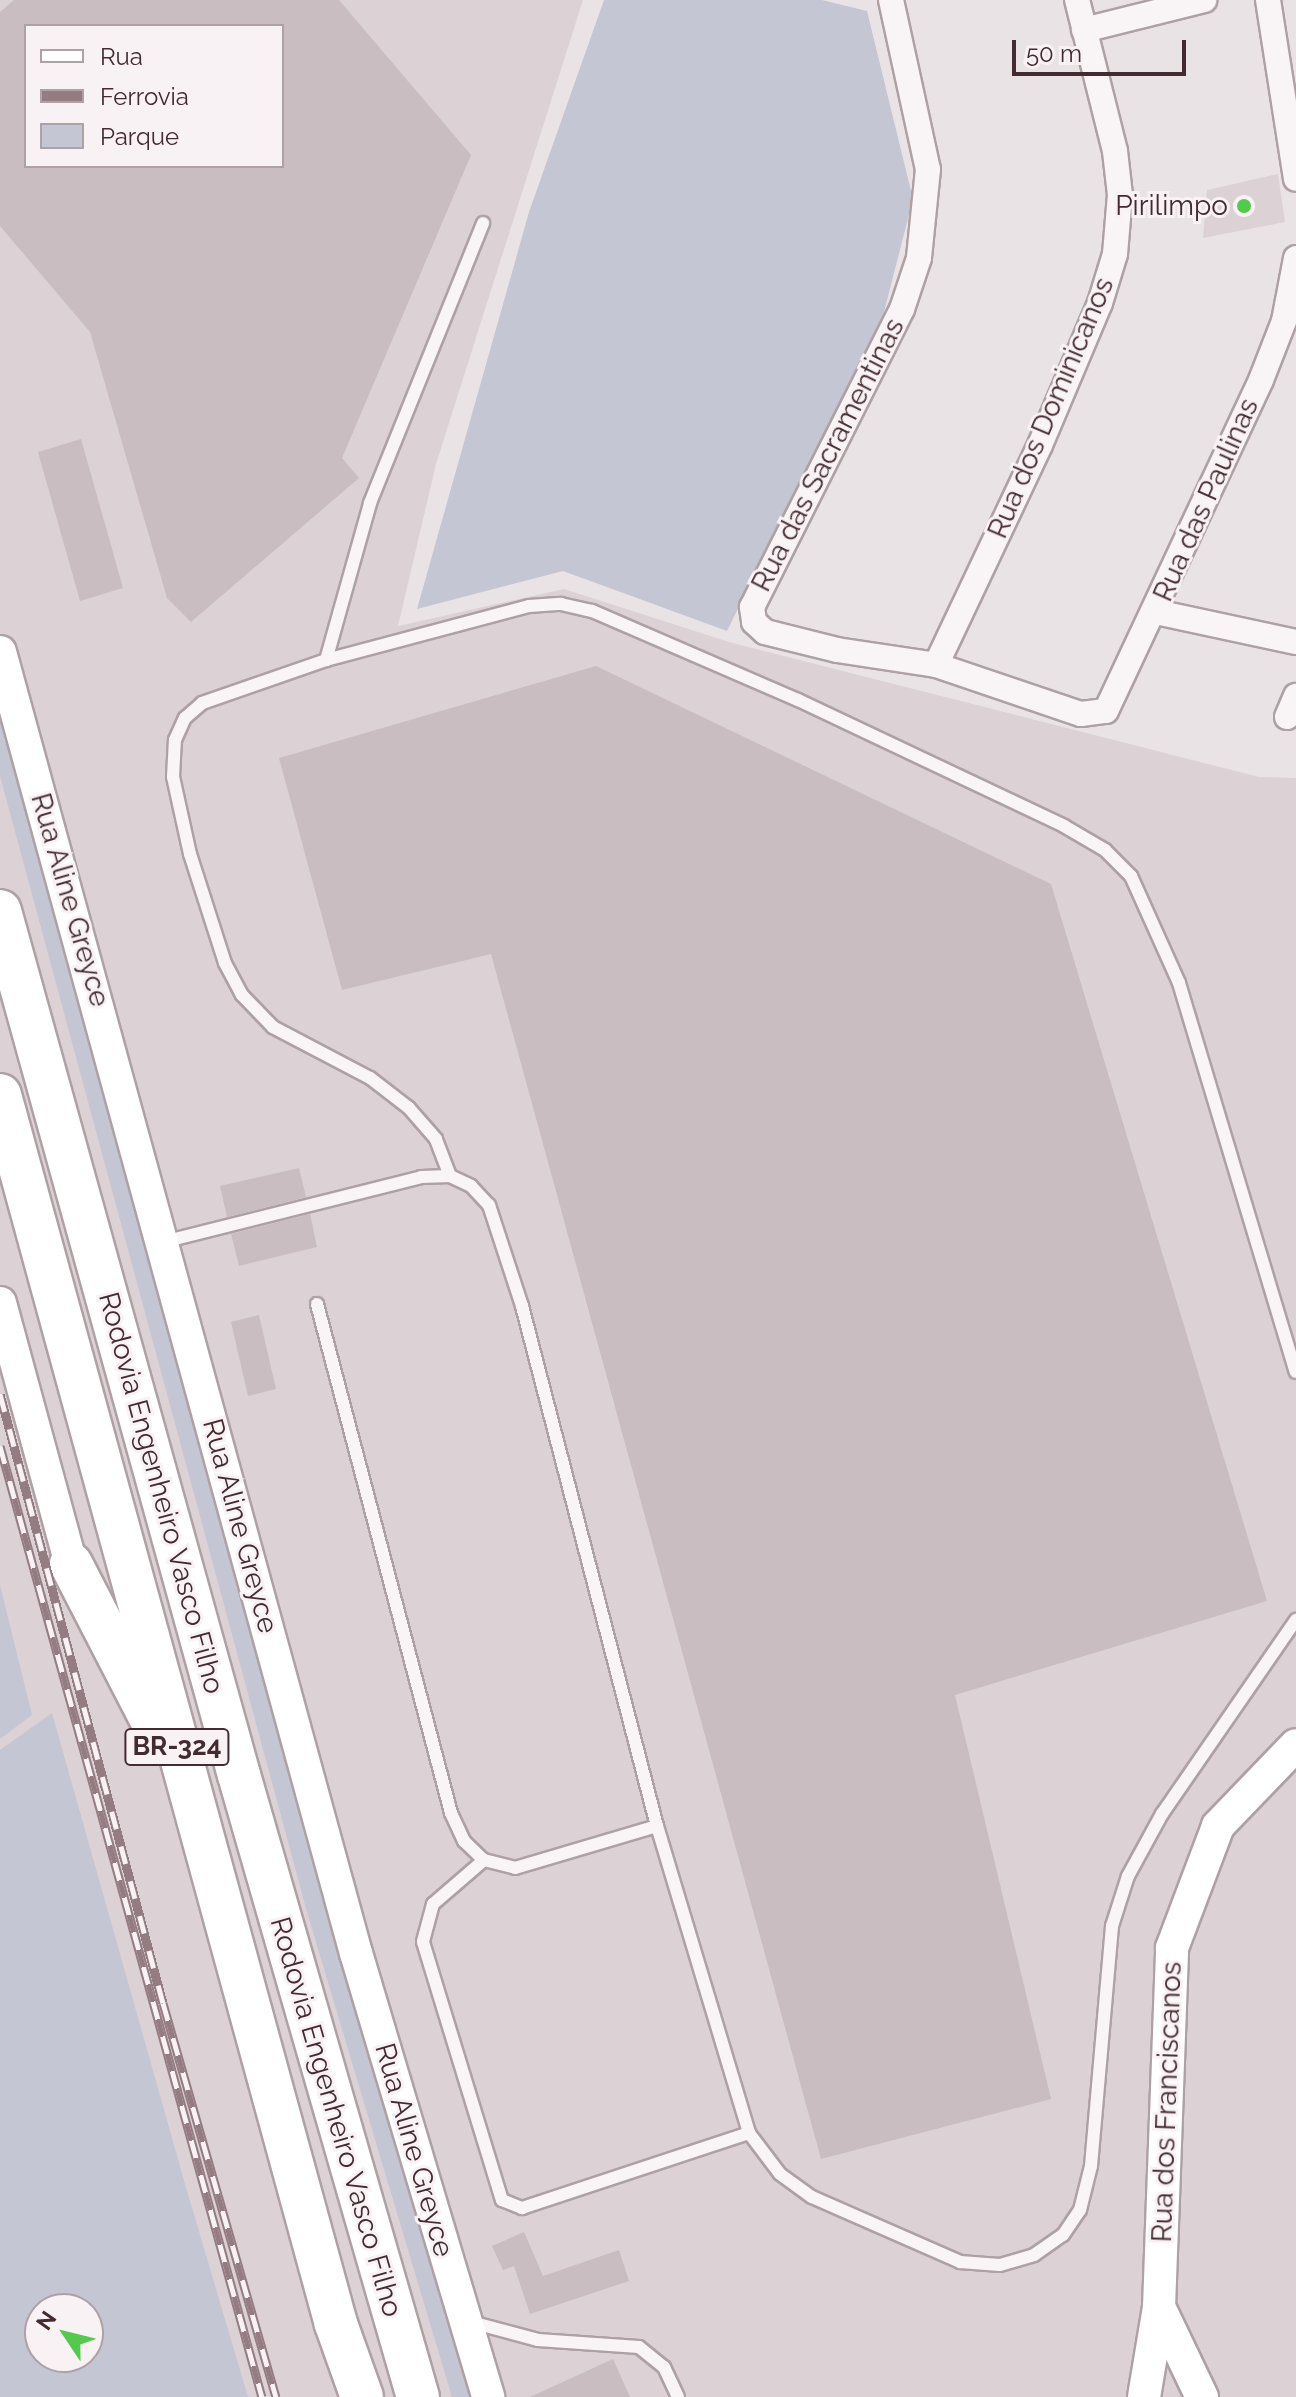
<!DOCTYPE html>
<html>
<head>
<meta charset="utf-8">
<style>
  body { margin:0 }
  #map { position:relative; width:1296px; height:2397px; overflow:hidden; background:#eae3e5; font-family:Raleway,sans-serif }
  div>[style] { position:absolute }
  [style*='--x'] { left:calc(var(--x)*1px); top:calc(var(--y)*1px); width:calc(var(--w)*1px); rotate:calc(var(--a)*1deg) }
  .built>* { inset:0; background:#dcd1d4 }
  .green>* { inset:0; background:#c4c6d4 }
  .building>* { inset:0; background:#cabdc1 }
  .roads { filter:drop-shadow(2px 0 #aea1a4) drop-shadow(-2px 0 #aea1a4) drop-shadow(0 2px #aea1a4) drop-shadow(0 -2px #aea1a4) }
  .lane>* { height:12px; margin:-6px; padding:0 6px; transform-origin:6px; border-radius:6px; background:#f9f5f6 }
  .street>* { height:24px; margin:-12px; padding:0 12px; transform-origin:12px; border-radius:12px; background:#f9f5f6 }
  .secondary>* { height:32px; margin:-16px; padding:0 16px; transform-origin:16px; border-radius:16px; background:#fff }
  .highway>* { height:42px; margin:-21px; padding:0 21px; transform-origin:21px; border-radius:21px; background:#fff }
  .rail>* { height:9px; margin-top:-4.5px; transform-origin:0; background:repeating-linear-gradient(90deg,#f8f2f4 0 18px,#947c83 0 36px); box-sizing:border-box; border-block:2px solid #947c83 }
  .dots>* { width:22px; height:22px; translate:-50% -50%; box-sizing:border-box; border:4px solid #f8f2f4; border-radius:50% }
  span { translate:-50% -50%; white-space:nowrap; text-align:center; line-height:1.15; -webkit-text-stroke:6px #f8f2f4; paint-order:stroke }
  .shield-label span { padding:2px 6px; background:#f8f2f4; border:2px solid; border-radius:6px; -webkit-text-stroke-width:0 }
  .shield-label { font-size:26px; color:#422b31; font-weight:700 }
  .poi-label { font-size:28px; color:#422b31 }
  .right { translate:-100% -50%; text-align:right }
  .street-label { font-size:28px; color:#422b31 }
  .legend { position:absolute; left:24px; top:24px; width:260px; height:144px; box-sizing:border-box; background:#f8f2f4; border:2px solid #afa2a6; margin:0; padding:10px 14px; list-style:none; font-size:24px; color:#422b31 }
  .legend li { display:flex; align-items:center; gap:16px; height:40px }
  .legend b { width:40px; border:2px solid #afa2a6 }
  .north { position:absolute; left:24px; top:2293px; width:80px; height:80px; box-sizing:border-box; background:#f8f2f4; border:2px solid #afa2a6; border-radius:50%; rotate:305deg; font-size:22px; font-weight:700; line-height:32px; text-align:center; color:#422b31 }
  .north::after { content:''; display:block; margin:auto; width:28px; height:36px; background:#52cb4c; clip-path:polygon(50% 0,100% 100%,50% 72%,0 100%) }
  .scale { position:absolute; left:1012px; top:40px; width:174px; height:36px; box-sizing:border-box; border:4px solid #422b31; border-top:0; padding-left:10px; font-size:24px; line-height:28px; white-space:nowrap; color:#422b31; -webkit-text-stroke:6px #f8f2f4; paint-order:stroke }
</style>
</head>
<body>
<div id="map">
  <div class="built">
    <i style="clip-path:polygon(evenodd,0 0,583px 0,436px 464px,398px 626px,564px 589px,729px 642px,1259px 777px,1296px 778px,1296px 2397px,0 2397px,0 0,26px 26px,282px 26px,282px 166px,26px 166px,26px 26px,0 0,40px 2309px,88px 2309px,88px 2357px,40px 2357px,40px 2309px)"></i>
    <i style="clip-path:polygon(1278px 174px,1285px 222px,1203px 238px,1207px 190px)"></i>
  </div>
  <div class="green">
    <i style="clip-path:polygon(604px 0,822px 0,867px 11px,913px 199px,884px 312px,727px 631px,563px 571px,417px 609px,529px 212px)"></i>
    <i style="clip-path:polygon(0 706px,389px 2127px,476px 2397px,452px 2397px,307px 1912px,0 776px)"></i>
    <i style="clip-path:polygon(0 1585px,32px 1715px,0 1739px)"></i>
    <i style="clip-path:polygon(evenodd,52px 1713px,185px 2184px,248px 2397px,0 2397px,0 1750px,52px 1713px,88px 2309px,88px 2357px,40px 2357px,40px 2309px,88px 2309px)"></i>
  </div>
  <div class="building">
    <i style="clip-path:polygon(evenodd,14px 0,339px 0,471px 155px,342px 458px,359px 478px,191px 622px,167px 598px,90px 332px,0 226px,0 12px,14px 0,26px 26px,282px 26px,282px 166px,26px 166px,26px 26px)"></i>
    <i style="clip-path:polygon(81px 439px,123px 588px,80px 601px,38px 452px)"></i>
    <i style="clip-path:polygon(596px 666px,1051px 884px,1267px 1601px,955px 1695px,1051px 2099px,821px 2159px,491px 954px,342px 990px,279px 758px)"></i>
    <i style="clip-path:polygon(299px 1168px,306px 1197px,227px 1217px,220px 1186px)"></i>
    <i style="clip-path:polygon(310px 1214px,317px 1247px,239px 1266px,231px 1234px)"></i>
    <i style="clip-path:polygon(259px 1315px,276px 1389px,248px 1396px,231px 1322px)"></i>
    <i style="clip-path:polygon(524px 2232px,543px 2276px,619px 2250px,629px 2281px,530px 2314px,514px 2266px,503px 2270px,492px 2246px)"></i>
    <i style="clip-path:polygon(613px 2359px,630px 2397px,530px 2397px)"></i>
  </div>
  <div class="roads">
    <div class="lane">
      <i style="--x:326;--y:660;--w:163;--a:-74.3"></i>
      <i style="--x:370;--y:503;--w:302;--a:-68"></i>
      <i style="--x:450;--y:1176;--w:40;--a:-111"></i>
      <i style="--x:436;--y:1139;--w:41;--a:-131.1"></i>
      <i style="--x:409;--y:1108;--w:49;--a:-142.4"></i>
      <i style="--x:370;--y:1078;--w:110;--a:-152.3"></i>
      <i style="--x:273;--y:1027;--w:45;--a:-134.1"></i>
      <i style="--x:242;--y:995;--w:36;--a:-118"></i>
      <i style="--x:225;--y:963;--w:114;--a:-107.8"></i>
      <i style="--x:190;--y:854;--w:79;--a:-102.4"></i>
      <i style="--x:173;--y:777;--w:37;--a:-87"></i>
      <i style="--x:175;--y:740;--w:24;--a:-66"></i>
      <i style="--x:185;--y:718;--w:23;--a:-41"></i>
      <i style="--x:202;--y:703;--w:131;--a:-19.1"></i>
      <i style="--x:326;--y:660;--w:210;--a:-14.9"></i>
      <i style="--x:529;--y:606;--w:32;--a:-4"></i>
      <i style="--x:561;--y:604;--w:32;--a:13"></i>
      <i style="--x:592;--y:611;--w:224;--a:23.4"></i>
      <i style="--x:798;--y:700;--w:294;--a:25.3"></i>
      <i style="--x:1064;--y:826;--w:48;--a:30.3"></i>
      <i style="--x:1105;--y:850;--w:37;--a:45"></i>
      <i style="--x:1131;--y:876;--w:117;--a:65.8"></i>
      <i style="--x:1179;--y:983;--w:406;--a:73.3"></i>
      <i style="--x:163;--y:1242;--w:266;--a:-14.1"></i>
      <i style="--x:421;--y:1177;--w:29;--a:-2"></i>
      <i style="--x:450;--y:1176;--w:23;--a:25"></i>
      <i style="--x:471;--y:1186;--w:26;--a:47"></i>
      <i style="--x:489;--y:1205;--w:106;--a:71.9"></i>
      <i style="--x:522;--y:1306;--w:537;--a:75.45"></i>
      <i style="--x:657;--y:1826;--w:320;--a:73.3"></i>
      <i style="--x:749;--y:2133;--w:51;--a:52.9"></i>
      <i style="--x:780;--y:2174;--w:39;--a:36"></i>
      <i style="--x:812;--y:2197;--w:162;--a:23.7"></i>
      <i style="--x:960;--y:2262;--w:40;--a:4.3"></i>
      <i style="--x:1000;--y:2265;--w:35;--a:-16"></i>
      <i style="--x:1034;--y:2255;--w:35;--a:-35"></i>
      <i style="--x:1063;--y:2235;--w:30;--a:-56"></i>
      <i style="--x:1080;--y:2210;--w:45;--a:-76"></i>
      <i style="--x:1091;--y:2166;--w:241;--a:-85"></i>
      <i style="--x:1112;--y:1926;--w:52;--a:-72.3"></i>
      <i style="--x:1128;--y:1876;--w:71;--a:-61.3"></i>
      <i style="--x:1162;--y:1814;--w:236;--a:-55.4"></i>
      <i style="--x:317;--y:1304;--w:526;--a:75.25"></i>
      <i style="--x:451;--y:1813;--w:31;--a:65"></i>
      <i style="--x:464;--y:1841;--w:28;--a:44"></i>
      <i style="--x:484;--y:1860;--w:32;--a:14"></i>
      <i style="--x:515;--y:1868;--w:148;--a:-16.5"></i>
      <i style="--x:484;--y:1860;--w:67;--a:139.2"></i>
      <i style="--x:433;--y:1904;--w:39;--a:105"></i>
      <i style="--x:423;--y:1942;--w:270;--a:73"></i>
      <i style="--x:502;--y:2200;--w:22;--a:22"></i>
      <i style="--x:522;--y:2208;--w:239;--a:-18.3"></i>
      <i style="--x:471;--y:2322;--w:69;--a:15"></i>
      <i style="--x:538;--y:2340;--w:101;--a:4"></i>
      <i style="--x:639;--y:2347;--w:32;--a:39"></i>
      <i style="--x:664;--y:2367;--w:33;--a:65"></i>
    </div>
    <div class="street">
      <i style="--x:891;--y:0;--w:173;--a:77.7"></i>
      <i style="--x:928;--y:169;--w:89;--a:95.8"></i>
      <i style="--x:919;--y:258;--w:54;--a:108.4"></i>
      <i style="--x:902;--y:309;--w:334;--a:116.7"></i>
      <i style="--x:752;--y:607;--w:15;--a:82"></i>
      <i style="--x:754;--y:622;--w:15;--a:42"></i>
      <i style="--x:765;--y:632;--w:74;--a:14"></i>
      <i style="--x:837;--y:650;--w:100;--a:8.6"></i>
      <i style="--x:936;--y:665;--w:153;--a:18.7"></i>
      <i style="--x:1081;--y:714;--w:25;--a:-7"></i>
      <i style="--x:1106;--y:711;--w:365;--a:-64.9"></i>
      <i style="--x:1261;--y:380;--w:63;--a:-68.7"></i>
      <i style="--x:1284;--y:321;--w:64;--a:-79.2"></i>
      <i style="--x:1268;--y:0;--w:181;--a:81.1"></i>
      <i style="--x:1084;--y:30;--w:124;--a:-14"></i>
      <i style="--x:1156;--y:612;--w:143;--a:12.1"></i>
      <i style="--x:936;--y:665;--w:243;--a:-64.7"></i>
      <i style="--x:1040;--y:445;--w:154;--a:-67.1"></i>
      <i style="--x:1100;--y:303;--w:51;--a:-73"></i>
      <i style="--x:1115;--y:254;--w:59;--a:-85.2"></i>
      <i style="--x:1120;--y:195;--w:44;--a:-96.5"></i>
      <i style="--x:1115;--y:151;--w:156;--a:-104.1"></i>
      <i style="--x:1287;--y:717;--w:23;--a:-67"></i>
    </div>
    <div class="secondary">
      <i style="--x:0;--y:652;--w:1349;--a:74.7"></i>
      <i style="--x:356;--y:1953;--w:463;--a:73.4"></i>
      <i style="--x:0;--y:1303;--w:270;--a:74.8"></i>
      <i style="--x:1159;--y:2307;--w:100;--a:64.5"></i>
      <i style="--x:1144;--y:2397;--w:91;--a:-80.5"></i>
      <i style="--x:1159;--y:2307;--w:359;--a:-87.9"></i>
      <i style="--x:1172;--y:1948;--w:130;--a:-69.3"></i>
      <i style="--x:1218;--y:1826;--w:112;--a:-46.1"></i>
    </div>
    <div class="highway">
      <i style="--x:0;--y:911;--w:896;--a:74.54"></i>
      <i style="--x:239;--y:1775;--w:647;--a:73.95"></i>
      <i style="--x:0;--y:1095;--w:1274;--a:74.71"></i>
      <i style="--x:336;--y:2324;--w:77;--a:70.4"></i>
      <i style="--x:71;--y:1564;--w:179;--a:62.7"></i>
    </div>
  </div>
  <div class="rail">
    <i style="--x:0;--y:1394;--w:630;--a:75.02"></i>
    <i style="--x:163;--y:2003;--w:410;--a:74"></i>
    <i style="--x:0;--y:1446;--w:986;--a:74.6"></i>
  </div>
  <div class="dots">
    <i style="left:1244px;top:206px;background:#52cb4c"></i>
  </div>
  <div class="shield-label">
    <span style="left:177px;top:1747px">BR-324</span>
  </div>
  <div class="poi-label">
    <span class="right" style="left:1228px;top:206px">Pirilimpo</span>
  </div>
  <div class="street-label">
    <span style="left:1051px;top:408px;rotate:-67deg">Rua dos Dominicanos</span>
    <span style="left:828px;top:455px;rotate:-63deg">Rua das Sacramentinas</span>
    <span style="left:1206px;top:500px;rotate:-66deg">Rua das Paulinas</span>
    <span style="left:70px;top:900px;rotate:74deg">Rua Aline Greyce</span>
    <span style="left:161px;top:1493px;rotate:75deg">Rodovia Engenheiro Vasco Filho</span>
    <span style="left:240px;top:1526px;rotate:75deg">Rua Aline Greyce</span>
    <span style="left:1167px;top:2102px;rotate:-88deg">Rua dos Franciscanos</span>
    <span style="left:336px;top:2117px;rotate:74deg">Rodovia Engenheiro Vasco Filho</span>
    <span style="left:414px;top:2150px;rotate:74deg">Rua Aline Greyce</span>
  </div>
  <ul class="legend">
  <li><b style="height:10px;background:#fff"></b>Rua</li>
  <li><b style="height:10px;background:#947c83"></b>Ferrovia</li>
  <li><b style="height:22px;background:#c4c6d4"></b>Parque</li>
  </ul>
  <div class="north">N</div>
  <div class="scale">50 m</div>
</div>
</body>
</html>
